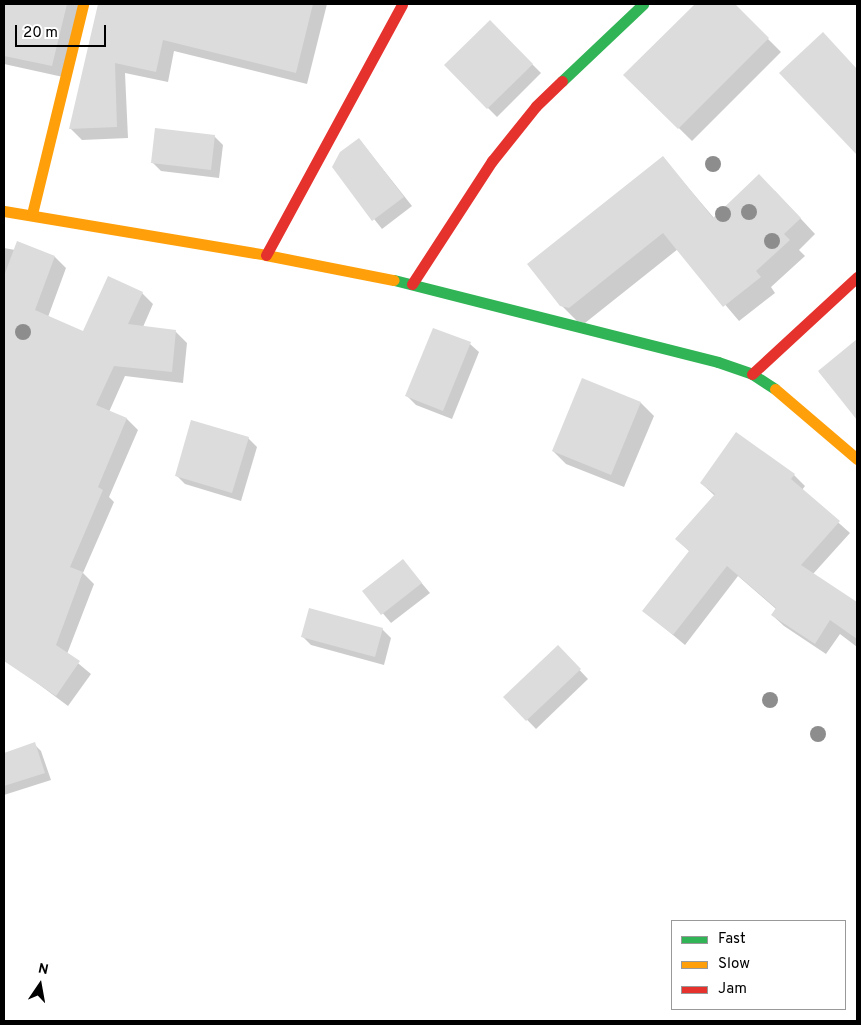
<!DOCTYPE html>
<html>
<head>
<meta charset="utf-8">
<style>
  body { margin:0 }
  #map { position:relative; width:861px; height:1025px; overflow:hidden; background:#fff; font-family:Overpass,sans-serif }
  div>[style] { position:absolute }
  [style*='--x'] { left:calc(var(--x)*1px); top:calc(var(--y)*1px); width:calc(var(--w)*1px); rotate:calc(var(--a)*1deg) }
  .shadow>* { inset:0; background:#0003 }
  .building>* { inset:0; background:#dcdcdc }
  .fast>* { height:11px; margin:-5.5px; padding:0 5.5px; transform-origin:5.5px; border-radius:5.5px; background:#30b455 }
  .slow>* { height:11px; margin:-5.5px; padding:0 5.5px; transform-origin:5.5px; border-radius:5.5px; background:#ff9f0a }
  .jam>* { height:11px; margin:-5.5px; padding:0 5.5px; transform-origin:5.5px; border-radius:5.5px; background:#e5322d }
  .trees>* { width:16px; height:16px; margin:-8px; border-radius:50%; background:#8d8d8d }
  span { translate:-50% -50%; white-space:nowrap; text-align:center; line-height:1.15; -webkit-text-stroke:4px #fff; paint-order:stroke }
  .frame { position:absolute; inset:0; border:5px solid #000; pointer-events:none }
  .legend { position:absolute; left:671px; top:920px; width:175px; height:90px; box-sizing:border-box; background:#fff; border:1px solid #999; margin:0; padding:6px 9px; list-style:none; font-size:15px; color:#000 }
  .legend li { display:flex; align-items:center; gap:10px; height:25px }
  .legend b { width:25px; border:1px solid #999 }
  .north { position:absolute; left:15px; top:960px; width:50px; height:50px; -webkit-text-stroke:4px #fff; paint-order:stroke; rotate:12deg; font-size:14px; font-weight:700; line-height:20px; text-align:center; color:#000 }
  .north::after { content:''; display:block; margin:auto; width:18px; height:22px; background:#000; clip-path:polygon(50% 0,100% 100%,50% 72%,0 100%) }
  .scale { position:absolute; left:15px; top:25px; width:91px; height:22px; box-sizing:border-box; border:2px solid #000; border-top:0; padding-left:6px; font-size:15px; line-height:18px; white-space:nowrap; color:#000; -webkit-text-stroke:4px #fff; paint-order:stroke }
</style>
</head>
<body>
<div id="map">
  <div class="shadow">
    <i style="clip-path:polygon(4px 4px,86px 4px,63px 77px,4px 64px)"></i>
    <i style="clip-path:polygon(99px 4px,210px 5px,327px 4px,307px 84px,174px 51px,168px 82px,125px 73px,128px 138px,82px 140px,70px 128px)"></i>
    <i style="clip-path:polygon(697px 4px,733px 4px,781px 52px,692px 141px,625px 75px)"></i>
    <i style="clip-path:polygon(490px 22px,541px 73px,497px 117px,445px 65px)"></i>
    <i style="clip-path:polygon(843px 55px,857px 70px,857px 153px,781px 73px)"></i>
    <i style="clip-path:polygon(214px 136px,223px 145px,219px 178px,161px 171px,152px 162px)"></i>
    <i style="clip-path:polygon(359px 139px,412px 206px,382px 229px,333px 167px)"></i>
    <i style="clip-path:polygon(663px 158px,714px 218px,775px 191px,815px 234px,799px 250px,805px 256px,771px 287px,775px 293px,739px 321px,678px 249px,585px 323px,577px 321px,561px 305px)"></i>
    <i style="clip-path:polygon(4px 248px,55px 257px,66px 268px,48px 317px,83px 333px,142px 293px,153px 304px,143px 327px,176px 332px,187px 343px,183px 383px,125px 376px,109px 412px,127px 419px,138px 430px,109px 497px,114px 502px,83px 573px,94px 584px,67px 654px,91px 674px,68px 706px,29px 677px,37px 666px,4px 644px)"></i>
    <i style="clip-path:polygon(434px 329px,470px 344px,479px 352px,452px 419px,416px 405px,407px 396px)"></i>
    <i style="clip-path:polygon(854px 344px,857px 347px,857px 418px,819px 372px)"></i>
    <i style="clip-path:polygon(583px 380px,641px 403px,654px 416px,624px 487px,566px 464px,553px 451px)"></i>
    <i style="clip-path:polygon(248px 438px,257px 447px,241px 501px,185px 484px,176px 475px)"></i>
    <i style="clip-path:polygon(794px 475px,805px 486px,802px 490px,850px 533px,813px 574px,857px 604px,857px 647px,840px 634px,826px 654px,784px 626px,772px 615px,776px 609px,738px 576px,685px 645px,644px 611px,690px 552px,677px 539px,715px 496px,701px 483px)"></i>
    <i style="clip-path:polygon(403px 561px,430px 593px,391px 623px,364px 591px)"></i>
    <i style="clip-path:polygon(382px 629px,391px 638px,384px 665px,311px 645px,302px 636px)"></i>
    <i style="clip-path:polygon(558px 647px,588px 679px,536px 729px,505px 697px)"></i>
    <i style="clip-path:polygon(34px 744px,41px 751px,51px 780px,4px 795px,4px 754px)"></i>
  </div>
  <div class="building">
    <i style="clip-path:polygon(4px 4px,67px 4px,52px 66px,4px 56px)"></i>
    <i style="clip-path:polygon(98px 4px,313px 4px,296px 73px,163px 40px,156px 72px,115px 63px,117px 127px,69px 129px)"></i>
    <i style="clip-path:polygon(695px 4px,735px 4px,769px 38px,678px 129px,623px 75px)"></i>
    <i style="clip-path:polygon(490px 20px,533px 64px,487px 109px,444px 65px)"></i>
    <i style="clip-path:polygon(823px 32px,857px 69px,857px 155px,779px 73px)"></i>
    <i style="clip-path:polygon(155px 128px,215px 135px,211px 170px,151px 163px)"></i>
    <i style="clip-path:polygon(359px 138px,404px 197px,372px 221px,332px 167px,340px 152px)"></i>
    <i style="clip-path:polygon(663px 156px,713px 218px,759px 174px,801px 218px,784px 234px,790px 240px,756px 271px,761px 277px,723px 307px,663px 233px,569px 308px,560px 306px,527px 264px)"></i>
    <i style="clip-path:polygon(17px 241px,55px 256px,35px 310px,83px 331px,108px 276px,143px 292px,128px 324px,176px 330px,172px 372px,114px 366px,96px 405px,127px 418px,98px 487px,103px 490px,70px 567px,83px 572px,56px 645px,80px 661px,56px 696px,4px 661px,4px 276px)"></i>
    <i style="clip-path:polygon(433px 328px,471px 342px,443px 411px,405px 396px)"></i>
    <i style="clip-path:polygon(857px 339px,857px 420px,818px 371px)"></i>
    <i style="clip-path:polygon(582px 378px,641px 402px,611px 475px,552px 451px)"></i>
    <i style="clip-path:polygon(191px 420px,249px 437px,232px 493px,175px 476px)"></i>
    <i style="clip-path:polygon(736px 432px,795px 474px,791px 479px,840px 521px,801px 565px,857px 602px,857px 639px,830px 620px,815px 644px,771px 615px,776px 608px,727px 566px,673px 635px,642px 611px,689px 551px,675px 539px,715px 494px,700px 483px)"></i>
    <i style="clip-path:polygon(403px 559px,422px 583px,381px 615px,362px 591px)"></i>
    <i style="clip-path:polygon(309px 608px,383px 628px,375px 657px,301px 637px)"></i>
    <i style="clip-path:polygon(558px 645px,581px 669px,526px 721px,503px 697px)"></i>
    <i style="clip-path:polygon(35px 742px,45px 773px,4px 786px,4px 753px)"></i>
  </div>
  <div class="fast">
    <i style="--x:562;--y:81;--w:112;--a:-43.5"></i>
    <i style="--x:394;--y:280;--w:334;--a:14.2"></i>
    <i style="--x:718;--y:362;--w:36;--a:19"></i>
    <i style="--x:752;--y:374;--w:27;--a:33"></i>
  </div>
  <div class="slow">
    <i style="--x:4;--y:211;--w:266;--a:9.5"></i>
    <i style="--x:266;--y:255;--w:130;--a:11.1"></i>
    <i style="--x:32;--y:214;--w:216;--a:-76.3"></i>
    <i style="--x:775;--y:389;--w:108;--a:40.5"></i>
  </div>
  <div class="jam">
    <i style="--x:266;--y:255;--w:285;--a:-61.5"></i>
    <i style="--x:412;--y:284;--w:147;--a:-57"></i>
    <i style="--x:492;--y:161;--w:70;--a:-51.3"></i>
    <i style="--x:536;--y:106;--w:36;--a:-44"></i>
    <i style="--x:752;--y:374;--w:143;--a:-42.7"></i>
  </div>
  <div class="trees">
    <i style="left:713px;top:164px"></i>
    <i style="left:749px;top:212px"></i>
    <i style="left:723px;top:214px"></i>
    <i style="left:772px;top:241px"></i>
    <i style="left:23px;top:332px"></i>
    <i style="left:770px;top:700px"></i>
    <i style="left:818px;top:734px"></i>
  </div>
  <div class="frame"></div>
  <ul class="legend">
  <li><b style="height:6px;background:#30b455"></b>Fast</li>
  <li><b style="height:6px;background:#ff9f0a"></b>Slow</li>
  <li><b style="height:6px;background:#e5322d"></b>Jam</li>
  </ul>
  <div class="north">N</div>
  <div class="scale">20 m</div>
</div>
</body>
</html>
